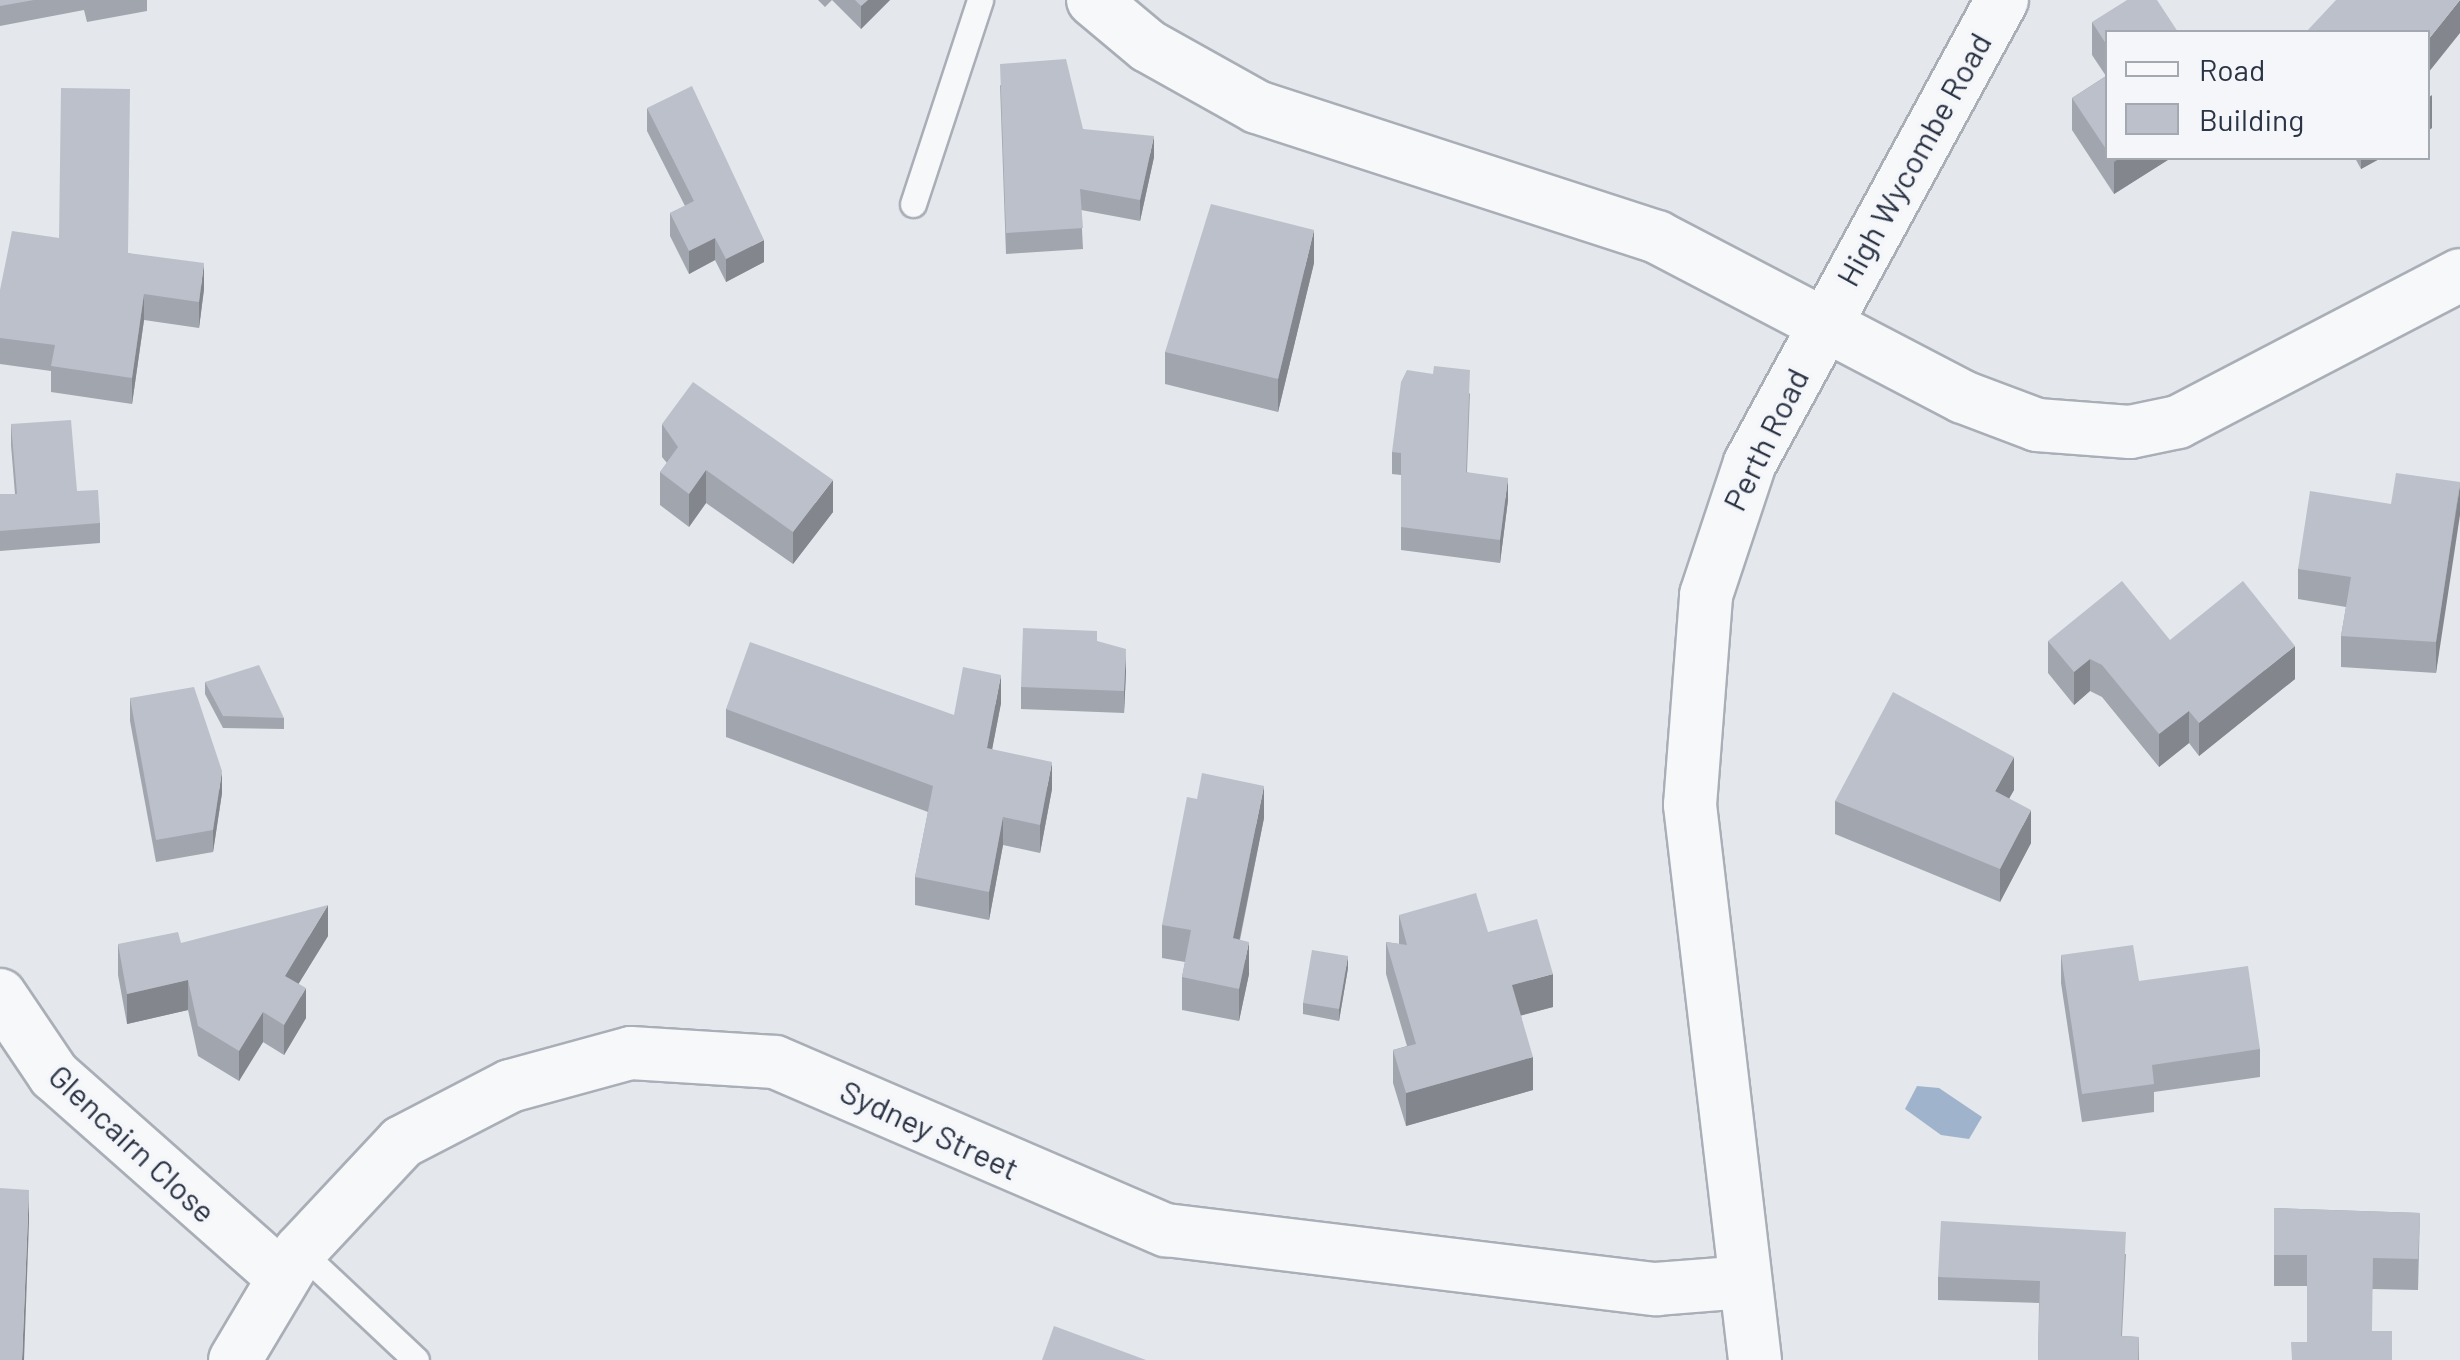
<!DOCTYPE html>
<html>
<head>
<meta charset="utf-8">
<style>
  body { margin:0 }
  #map { position:relative; width:2460px; height:1360px; overflow:hidden; background:#e4e7ec; font-family:Barlow,sans-serif }
  div>[style] { position:absolute }
  [style*='--x'] { left:calc(var(--x)*1px); top:calc(var(--y)*1px); width:calc(var(--w)*1px); rotate:calc(var(--a)*1deg) }
  .water>* { inset:0; background:#9fb4cc }
  .roads { filter:drop-shadow(2px 0 #a9aeb7) drop-shadow(-2px 0 #a9aeb7) drop-shadow(0 2px #a9aeb7) drop-shadow(0 -2px #a9aeb7) }
  .service>* { height:25px; margin:-12.5px; padding:0 12.5px; transform-origin:12.5px; border-radius:12.5px; background:#f7f8fa }
  .minor>* { height:52px; margin:-26px; padding:0 26px; transform-origin:26px; border-radius:26px; background:#f7f8fa }
  .wall>* { inset:0; background:#a1a5ae }
  .shaded-wall>* { inset:0; background:#83868d }
  .building>* { inset:0; background:#bbc0ca }
  span { translate:-50% -50%; white-space:nowrap; text-align:center; line-height:1.15; -webkit-text-stroke:8px #f4f6f9; paint-order:stroke }
  .street-label { font-size:32px; color:#2b3445 }
  .legend { position:absolute; left:2105px; top:30px; width:325px; height:130px; box-sizing:border-box; background:#f4f6f9; border:2px solid #a4a8b1; margin:0; padding:12px 18px; list-style:none; font-size:30px; color:#2b3445 }
  .legend li { display:flex; align-items:center; gap:20px; height:50px }
  .legend b { width:50px; border:2px solid #a4a8b1 }
</style>
</head>
<body>
<div id="map">
  <div class="water">
    <i style="clip-path:polygon(1917px 1086px,1939px 1088px,1982px 1117px,1969px 1139px,1941px 1135px,1905px 1109px)"></i>
  </div>
  <div class="roads">
    <div class="service">
      <i style="--x:913;--y:204;--w:215;--a:-71.8"></i>
      <i style="--x:300;--y:1251;--w:159;--a:43.2"></i>
    </div>
    <div class="minor">
      <i style="--x:1093;--y:0;--w:72;--a:39.9"></i>
      <i style="--x:1148;--y:46;--w:125;--a:29.2"></i>
      <i style="--x:1257;--y:107;--w:421;--a:18"></i>
      <i style="--x:1657;--y:237;--w:345;--a:27.6"></i>
      <i style="--x:1963;--y:397;--w:79;--a:20.7"></i>
      <i style="--x:2037;--y:425;--w:93;--a:4.3"></i>
      <i style="--x:2130;--y:432;--w:49;--a:-11.8"></i>
      <i style="--x:2178;--y:422;--w:318;--a:-27.5"></i>
      <i style="--x:0;--y:995;--w:97;--a:56"></i>
      <i style="--x:54;--y:1075;--w:305;--a:41.5"></i>
      <i style="--x:235;--y:1360;--w:127;--a:-59.2"></i>
      <i style="--x:300;--y:1251;--w:149;--a:-46.9"></i>
      <i style="--x:402;--y:1142;--w:122;--a:-27.4"></i>
      <i style="--x:510;--y:1086;--w:125;--a:-15.3"></i>
      <i style="--x:631;--y:1053;--w:144;--a:3.6"></i>
      <i style="--x:775;--y:1062;--w:426;--a:23.3"></i>
      <i style="--x:1166;--y:1230;--w:494;--a:6.9"></i>
      <i style="--x:1656;--y:1289;--w:88;--a:-4.5"></i>
      <i style="--x:1755;--y:1360;--w:559;--a:-96.68"></i>
      <i style="--x:1690;--y:805;--w:211;--a:-85.6"></i>
      <i style="--x:1706;--y:595;--w:139;--a:-71.6"></i>
      <i style="--x:1750;--y:463;--w:527;--a:-61.44"></i>
    </div>
  </div>
  <div class="wall">
    <i style="clip-path:polygon(0 0,147px 0,147px 11px,87px 22px,84px 10px,0 26px)"></i>
    <i style="clip-path:polygon(818px 0,890px 0,861px 29px,832px 0,825px 7px)"></i>
    <i style="clip-path:polygon(2092px 22px,2108px 32px,2108px 158px,2171px 158px,2114px 194px,2072px 130px,2072px 98px,2106px 76px,2092px 55px)"></i>
    <i style="clip-path:polygon(1000px 85px,1083px 129px,1154px 157px,1140px 221px,1081px 210px,1083px 249px,1006px 254px)"></i>
    <i style="clip-path:polygon(647px 108px,764px 262px,726px 282px,715px 260px,689px 274px,670px 236px,670px 213px,685px 206px,647px 131px)"></i>
    <i style="clip-path:polygon(2355px 158px,2381px 158px,2361px 169px)"></i>
    <i style="clip-path:polygon(129px 253px,204px 289px,199px 328px,144px 320px,132px 404px,51px 392px,51px 371px,0 364px,0 290px)"></i>
    <i style="clip-path:polygon(1314px 263px,1278px 412px,1165px 384px,1165px 352px)"></i>
    <i style="clip-path:polygon(1470px 393px,1467px 472px,1508px 500px,1500px 563px,1401px 550px,1401px 475px,1392px 474px,1392px 452px)"></i>
    <i style="clip-path:polygon(11px 424px,77px 491px,100px 523px,100px 543px,0 551px,0 494px,15px 494px,11px 445px)"></i>
    <i style="clip-path:polygon(662px 424px,833px 512px,793px 564px,706px 503px,689px 527px,660px 505px,660px 472px,667px 463px,662px 457px)"></i>
    <i style="clip-path:polygon(2460px 482px,2436px 673px,2341px 667px,2341px 636px,2346px 607px,2298px 599px,2298px 569px,2391px 504px)"></i>
    <i style="clip-path:polygon(2170px 640px,2295px 679px,2199px 756px,2189px 743px,2159px 767px,2102px 697px,2090px 691px,2074px 705px,2048px 673px,2048px 641px)"></i>
    <i style="clip-path:polygon(1097px 641px,1126px 672px,1124px 713px,1021px 709px,1021px 687px)"></i>
    <i style="clip-path:polygon(205px 682px,284px 718px,284px 729px,223px 728px,205px 694px)"></i>
    <i style="clip-path:polygon(130px 698px,222px 793px,213px 852px,156px 862px,130px 721px)"></i>
    <i style="clip-path:polygon(1001px 703px,992px 749px,1052px 789px,1040px 853px,1003px 845px,989px 920px,915px 905px,915px 877px,928px 812px,726px 737px,726px 709px,954px 715px)"></i>
    <i style="clip-path:polygon(2014px 790px,2009px 798px,2031px 843px,2000px 902px,1835px 834px,1835px 801px)"></i>
    <i style="clip-path:polygon(1264px 818px,1240px 940px,1249px 974px,1239px 1021px,1182px 1010px,1182px 977px,1185px 962px,1162px 958px,1162px 925px)"></i>
    <i style="clip-path:polygon(1399px 915px,1488px 932px,1553px 1007px,1521px 1015px,1533px 1090px,1406px 1126px,1393px 1083px,1393px 1050px,1407px 1046px,1386px 974px,1386px 942px,1399px 944px)"></i>
    <i style="clip-path:polygon(328px 936px,298px 984px,306px 1018px,284px 1055px,263px 1042px,239px 1081px,198px 1056px,188px 1010px,127px 1024px,118px 975px,118px 944px,181px 943px)"></i>
    <i style="clip-path:polygon(2061px 955px,2260px 1049px,2260px 1077px,2154px 1092px,2154px 1112px,2082px 1122px,2061px 983px)"></i>
    <i style="clip-path:polygon(1348px 968px,1339px 1021px,1303px 1014px,1303px 1003px)"></i>
    <i style="clip-path:polygon(2274px 1208px,2420px 1213px,2418px 1290px,2373px 1289px,2307px 1342px,2307px 1286px,2274px 1286px)"></i>
    <i style="clip-path:polygon(2126px 1254px,2122px 1336px,2139px 1337px,2139px 1360px,2038px 1360px,2039px 1303px,1938px 1300px,1938px 1277px)"></i>
  </div>
  <div class="shaded-wall">
    <i style="clip-path:polygon(868px 0,890px 0,861px 29px,861px 6px)"></i>
    <i style="clip-path:polygon(2460px 0,2460px 33px,2428px 73px,2428px 98px,2432px 95px,2432px 128px,2428px 131px,2428px 40px)"></i>
    <i style="clip-path:polygon(1154px 136px,1154px 157px,1140px 221px,1140px 200px)"></i>
    <i style="clip-path:polygon(2120px 158px,2171px 158px,2114px 194px,2114px 162px)"></i>
    <i style="clip-path:polygon(2361px 158px,2381px 158px,2361px 169px)"></i>
    <i style="clip-path:polygon(1314px 230px,1314px 263px,1278px 412px,1278px 379px)"></i>
    <i style="clip-path:polygon(715px 238px,715px 260px,689px 274px,689px 251px)"></i>
    <i style="clip-path:polygon(764px 240px,764px 262px,726px 282px,726px 259px)"></i>
    <i style="clip-path:polygon(204px 263px,204px 289px,199px 328px,199px 302px)"></i>
    <i style="clip-path:polygon(144px 294px,144px 320px,132px 404px,132px 378px)"></i>
    <i style="clip-path:polygon(706px 470px,706px 503px,689px 527px,689px 494px)"></i>
    <i style="clip-path:polygon(1508px 478px,1508px 500px,1500px 563px,1500px 540px)"></i>
    <i style="clip-path:polygon(833px 480px,833px 512px,793px 564px,793px 532px)"></i>
    <i style="clip-path:polygon(2460px 485px,2460px 515px,2436px 673px,2436px 642px)"></i>
    <i style="clip-path:polygon(2295px 646px,2295px 679px,2199px 756px,2199px 723px)"></i>
    <i style="clip-path:polygon(1126px 649px,1126px 672px,1124px 713px,1124px 691px)"></i>
    <i style="clip-path:polygon(2090px 659px,2090px 691px,2074px 705px,2074px 672px)"></i>
    <i style="clip-path:polygon(1001px 675px,1001px 703px,987px 776px,987px 748px)"></i>
    <i style="clip-path:polygon(2189px 711px,2189px 743px,2159px 767px,2159px 734px)"></i>
    <i style="clip-path:polygon(2014px 757px,2014px 790px,1995px 824px,1995px 791px)"></i>
    <i style="clip-path:polygon(1052px 762px,1052px 789px,1040px 853px,1040px 825px)"></i>
    <i style="clip-path:polygon(222px 771px,222px 793px,213px 852px,213px 830px)"></i>
    <i style="clip-path:polygon(1264px 786px,1264px 818px,1233px 971px,1233px 938px)"></i>
    <i style="clip-path:polygon(2031px 810px,2031px 843px,2000px 902px,2000px 869px)"></i>
    <i style="clip-path:polygon(1003px 817px,1003px 845px,989px 920px,989px 892px)"></i>
    <i style="clip-path:polygon(328px 905px,328px 936px,285px 1006px,285px 976px)"></i>
    <i style="clip-path:polygon(1249px 942px,1249px 974px,1239px 1021px,1239px 989px)"></i>
    <i style="clip-path:polygon(1348px 956px,1348px 968px,1339px 1021px,1339px 1009px)"></i>
    <i style="clip-path:polygon(1553px 974px,1553px 1007px,1512px 1018px,1512px 985px)"></i>
    <i style="clip-path:polygon(188px 980px,188px 1010px,127px 1024px,127px 994px)"></i>
    <i style="clip-path:polygon(306px 988px,306px 1018px,284px 1055px,284px 1025px)"></i>
    <i style="clip-path:polygon(263px 1012px,263px 1042px,239px 1081px,239px 1051px)"></i>
    <i style="clip-path:polygon(1533px 1057px,1533px 1090px,1406px 1126px,1406px 1093px)"></i>
    <i style="clip-path:polygon(29px 1190px,29px 1222px,24px 1360px,22px 1360px)"></i>
  </div>
  <div class="building">
    <i style="clip-path:polygon(0 0,34px 0,0 6px)"></i>
    <i style="clip-path:polygon(855px 0,868px 0,861px 6px)"></i>
    <i style="clip-path:polygon(2127px 0,2157px 0,2178px 32px,2108px 32px,2108px 47px,2092px 22px)"></i>
    <i style="clip-path:polygon(2336px 0,2460px 0,2428px 40px,2428px 32px,2306px 32px)"></i>
    <i style="clip-path:polygon(1066px 59px,1083px 129px,1154px 136px,1140px 200px,1080px 189px,1083px 228px,1006px 233px,1000px 64px)"></i>
    <i style="clip-path:polygon(2108px 75px,2108px 152px,2072px 98px)"></i>
    <i style="clip-path:polygon(692px 86px,764px 240px,726px 259px,715px 238px,689px 251px,670px 213px,694px 201px,647px 108px)"></i>
    <i style="clip-path:polygon(61px 88px,130px 89px,128px 253px,204px 263px,199px 302px,144px 294px,132px 378px,51px 366px,55px 345px,0 338px,0 290px,12px 231px,59px 238px)"></i>
    <i style="clip-path:polygon(1211px 204px,1314px 230px,1278px 379px,1165px 352px)"></i>
    <i style="clip-path:polygon(1434px 366px,1470px 370px,1466px 472px,1508px 478px,1500px 540px,1401px 527px,1401px 453px,1392px 452px,1401px 382px,1407px 370px,1433px 374px)"></i>
    <i style="clip-path:polygon(693px 382px,833px 480px,793px 532px,706px 470px,689px 494px,660px 472px,678px 447px,662px 424px)"></i>
    <i style="clip-path:polygon(71px 420px,77px 491px,98px 490px,100px 523px,0 531px,0 494px,17px 494px,11px 424px)"></i>
    <i style="clip-path:polygon(2396px 473px,2460px 482px,2436px 642px,2341px 636px,2351px 577px,2298px 569px,2310px 491px,2391px 504px)"></i>
    <i style="clip-path:polygon(2122px 581px,2170px 640px,2243px 581px,2295px 646px,2199px 723px,2189px 711px,2159px 734px,2102px 665px,2090px 659px,2074px 672px,2048px 641px)"></i>
    <i style="clip-path:polygon(1023px 628px,1097px 631px,1097px 641px,1126px 649px,1124px 691px,1021px 687px)"></i>
    <i style="clip-path:polygon(750px 642px,954px 715px,963px 667px,1001px 675px,987px 748px,1052px 762px,1040px 825px,1003px 817px,989px 892px,915px 877px,933px 786px,726px 709px)"></i>
    <i style="clip-path:polygon(259px 665px,284px 718px,223px 716px,205px 682px)"></i>
    <i style="clip-path:polygon(194px 687px,222px 771px,213px 830px,156px 840px,130px 698px)"></i>
    <i style="clip-path:polygon(1893px 692px,2014px 757px,1995px 791px,2031px 810px,2000px 869px,1835px 801px)"></i>
    <i style="clip-path:polygon(1202px 773px,1264px 786px,1233px 938px,1249px 942px,1239px 989px,1182px 977px,1191px 930px,1162px 925px,1187px 797px,1197px 799px)"></i>
    <i style="clip-path:polygon(1476px 893px,1488px 932px,1537px 919px,1553px 974px,1512px 985px,1533px 1057px,1406px 1093px,1393px 1050px,1416px 1044px,1386px 942px,1407px 945px,1399px 915px)"></i>
    <i style="clip-path:polygon(328px 905px,285px 976px,306px 988px,284px 1025px,263px 1012px,239px 1051px,198px 1026px,188px 980px,127px 994px,118px 944px,178px 932px,181px 943px)"></i>
    <i style="clip-path:polygon(2133px 945px,2139px 981px,2248px 966px,2260px 1049px,2152px 1065px,2154px 1084px,2082px 1094px,2061px 955px)"></i>
    <i style="clip-path:polygon(1312px 950px,1348px 956px,1339px 1009px,1303px 1003px)"></i>
    <i style="clip-path:polygon(0 1188px,29px 1190px,22px 1360px,0 1360px)"></i>
    <i style="clip-path:polygon(2274px 1208px,2420px 1213px,2418px 1259px,2373px 1258px,2372px 1331px,2392px 1331px,2392px 1360px,2292px 1360px,2291px 1342px,2307px 1342px,2307px 1255px,2274px 1255px)"></i>
    <i style="clip-path:polygon(1941px 1221px,2126px 1232px,2121px 1336px,2139px 1337px,2138px 1360px,2038px 1360px,2040px 1281px,1938px 1277px)"></i>
    <i style="clip-path:polygon(1054px 1326px,1146px 1360px,1042px 1360px)"></i>
  </div>
  <div class="street-label">
    <span style="left:1913px;top:159px;rotate:-61deg">High Wycombe Road</span>
    <span style="left:1765px;top:439px;rotate:-64deg">Perth Road</span>
    <span style="left:930px;top:1129px;rotate:25deg">Sydney Street</span>
    <span style="left:133px;top:1143px;rotate:43deg">Glencairn Close</span>
  </div>
  <ul class="legend">
  <li><b style="height:12px;background:#f7f8fa"></b>Road</li>
  <li><b style="height:28px;background:#bbc0ca"></b>Building</li>
  </ul>
</div>
</body>
</html>
